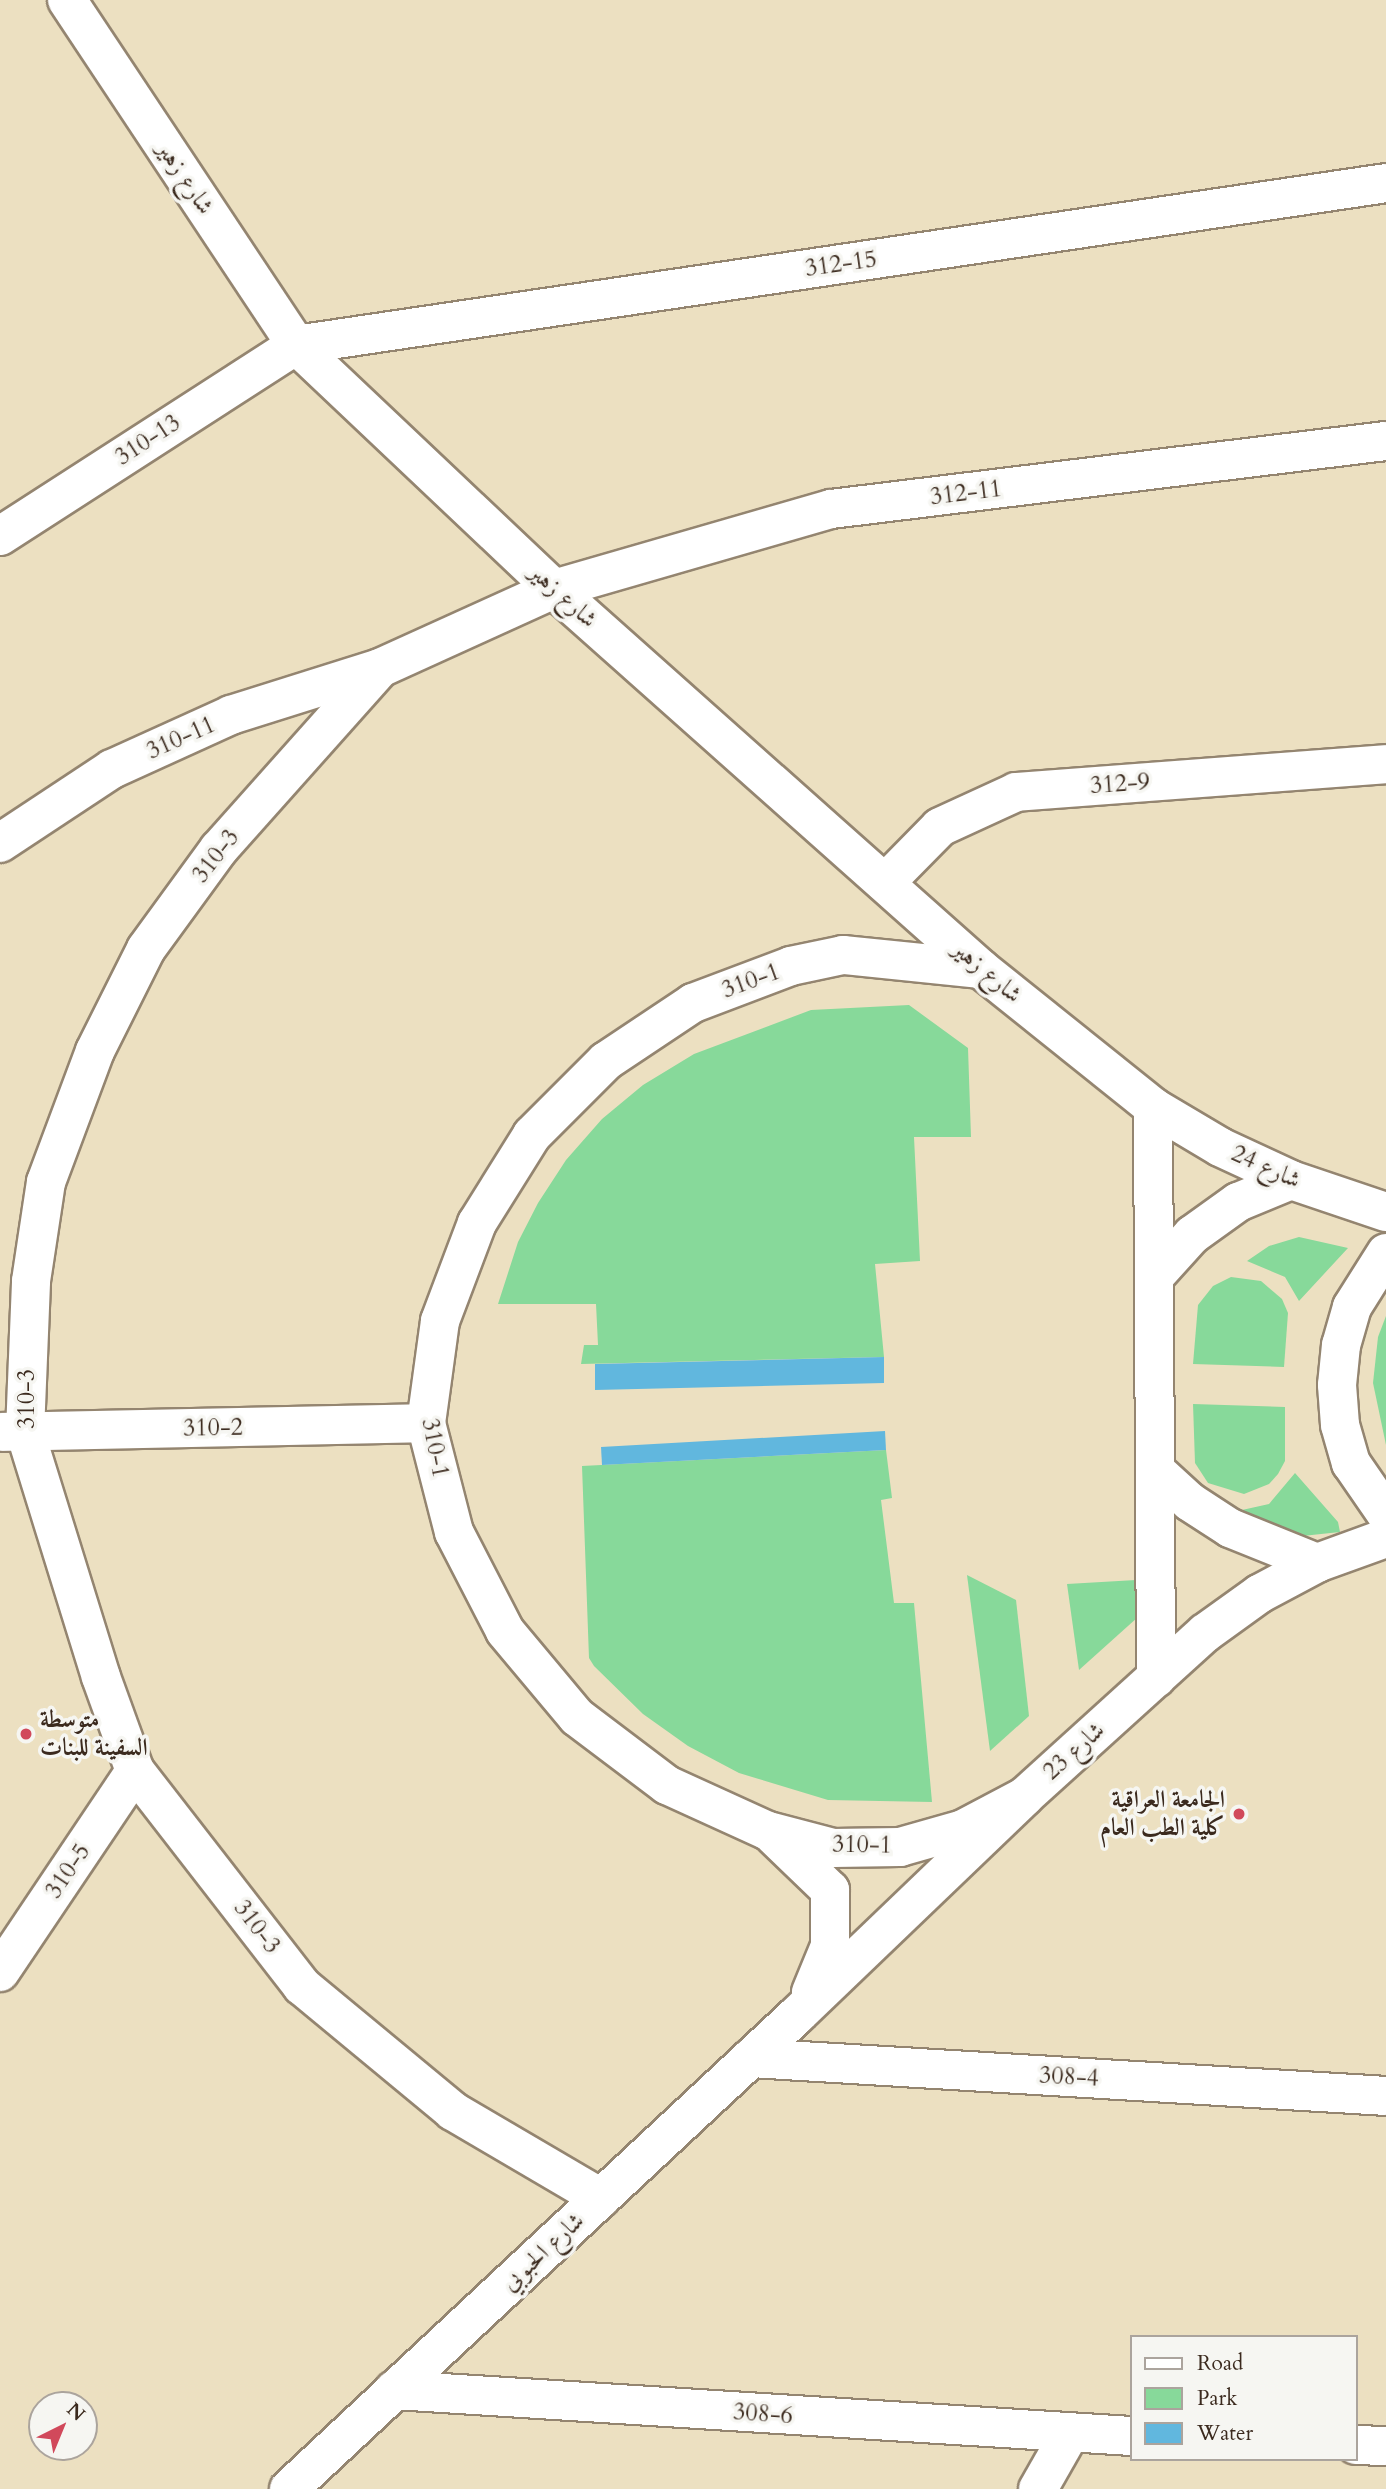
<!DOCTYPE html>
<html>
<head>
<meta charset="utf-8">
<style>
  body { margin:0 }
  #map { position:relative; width:1386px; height:2489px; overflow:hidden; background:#ece0c1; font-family:Cardo,Amiri,serif }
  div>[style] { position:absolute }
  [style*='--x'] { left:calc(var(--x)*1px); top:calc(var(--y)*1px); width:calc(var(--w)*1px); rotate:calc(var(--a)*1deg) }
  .green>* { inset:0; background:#87d99a }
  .water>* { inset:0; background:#61b7de }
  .roads { filter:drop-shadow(2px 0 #948570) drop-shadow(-2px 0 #948570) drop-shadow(0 2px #948570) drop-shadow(0 -2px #948570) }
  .minor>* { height:38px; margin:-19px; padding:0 19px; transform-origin:19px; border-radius:19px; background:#fff }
  .tertiary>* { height:38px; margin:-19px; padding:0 19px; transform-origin:19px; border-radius:19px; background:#fff }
  .dots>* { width:19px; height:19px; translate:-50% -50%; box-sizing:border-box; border:4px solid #f6f6f2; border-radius:50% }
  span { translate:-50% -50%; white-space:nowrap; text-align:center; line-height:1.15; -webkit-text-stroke:7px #f6f6f2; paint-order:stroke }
  .street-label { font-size:24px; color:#3b2a1e }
  .poi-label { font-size:24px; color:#3b2a1e; font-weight:700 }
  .left { translate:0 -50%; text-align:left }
  .right { translate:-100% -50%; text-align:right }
  .legend { position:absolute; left:1130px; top:2335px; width:228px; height:126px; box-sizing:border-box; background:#f6f6f2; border:2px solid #aba49d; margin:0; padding:9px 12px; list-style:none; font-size:21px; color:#3b2a1e }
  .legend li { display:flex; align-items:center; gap:14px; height:35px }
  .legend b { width:35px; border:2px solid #aba49d }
  .north { position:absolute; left:28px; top:2391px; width:70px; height:70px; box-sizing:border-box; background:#f6f6f2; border:2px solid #aba49d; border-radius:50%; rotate:43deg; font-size:19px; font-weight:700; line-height:28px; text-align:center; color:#3b2a1e }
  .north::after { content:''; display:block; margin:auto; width:24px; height:32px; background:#d1495b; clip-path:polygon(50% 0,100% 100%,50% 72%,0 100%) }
</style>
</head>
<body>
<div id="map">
  <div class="green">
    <i style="clip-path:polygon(909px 1005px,968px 1048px,971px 1137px,914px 1137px,920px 1261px,875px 1264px,884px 1357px,581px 1364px,584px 1345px,598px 1345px,596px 1304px,498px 1304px,518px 1242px,538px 1203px,566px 1160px,602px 1119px,643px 1085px,694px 1054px,811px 1010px)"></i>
    <i style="clip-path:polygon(1299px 1237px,1348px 1248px,1299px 1301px,1285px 1277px,1247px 1261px,1269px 1246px)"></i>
    <i style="clip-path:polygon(1231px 1277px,1261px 1281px,1282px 1299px,1288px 1313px,1284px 1367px,1193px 1364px,1198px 1305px,1213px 1286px)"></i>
    <i style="clip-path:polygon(1386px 1316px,1386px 1445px,1373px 1383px,1378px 1337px)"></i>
    <i style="clip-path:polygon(1193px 1404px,1285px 1407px,1285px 1461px,1278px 1474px,1269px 1484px,1244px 1494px,1208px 1483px,1195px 1463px)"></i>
    <i style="clip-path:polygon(886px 1450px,892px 1498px,881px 1500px,894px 1603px,914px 1603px,932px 1802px,828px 1800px,739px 1773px,688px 1746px,643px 1714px,594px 1666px,589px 1658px,582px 1466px)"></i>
    <i style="clip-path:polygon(1295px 1473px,1338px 1522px,1340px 1532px,1293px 1537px,1263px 1527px,1242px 1510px,1269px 1504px)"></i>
    <i style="clip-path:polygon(967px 1575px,1016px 1600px,1029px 1716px,990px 1751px)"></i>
    <i style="clip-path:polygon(1136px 1580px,1138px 1617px,1079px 1670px,1067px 1584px)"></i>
  </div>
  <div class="water">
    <i style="clip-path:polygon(884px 1357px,884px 1383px,595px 1390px,595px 1364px)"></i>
    <i style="clip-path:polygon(885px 1431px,886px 1450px,602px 1465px,601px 1447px)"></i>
  </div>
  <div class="roads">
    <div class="minor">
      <i style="--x:67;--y:0;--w:414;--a:56.4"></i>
      <i style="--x:296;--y:345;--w:355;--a:43.4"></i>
      <i style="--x:554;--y:589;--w:572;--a:41.67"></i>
      <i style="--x:981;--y:969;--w:221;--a:38.7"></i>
      <i style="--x:1153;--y:1107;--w:78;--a:30.8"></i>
      <i style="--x:1220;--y:1147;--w:78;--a:24.9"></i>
      <i style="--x:1291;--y:1180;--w:100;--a:18.6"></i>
      <i style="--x:0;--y:536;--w:352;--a:-32.8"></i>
      <i style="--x:296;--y:345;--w:1102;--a:-8.45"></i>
      <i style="--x:0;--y:843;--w:134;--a:-33.5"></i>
      <i style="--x:112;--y:769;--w:131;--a:-24.4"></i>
      <i style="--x:231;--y:715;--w:156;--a:-17.5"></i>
      <i style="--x:885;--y:883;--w:78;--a:-45.5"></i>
      <i style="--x:940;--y:827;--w:84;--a:-24.7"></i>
      <i style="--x:1016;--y:792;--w:371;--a:-4.3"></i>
      <i style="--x:981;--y:969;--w:139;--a:-174.2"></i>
      <i style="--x:843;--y:955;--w:53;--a:168.1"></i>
      <i style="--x:791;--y:966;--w:105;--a:159.3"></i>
      <i style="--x:693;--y:1003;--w:105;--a:146.3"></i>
      <i style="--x:606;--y:1061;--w:105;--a:135"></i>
      <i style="--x:532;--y:1135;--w:104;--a:122"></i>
      <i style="--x:477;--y:1223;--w:105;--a:110.7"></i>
      <i style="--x:440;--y:1321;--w:103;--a:97.8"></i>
      <i style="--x:426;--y:1423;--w:113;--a:75.6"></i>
      <i style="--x:454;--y:1532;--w:111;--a:62.7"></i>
      <i style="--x:505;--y:1631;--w:112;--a:50.1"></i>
      <i style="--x:577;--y:1717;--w:113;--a:37.1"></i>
      <i style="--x:667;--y:1785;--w:111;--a:24.5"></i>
      <i style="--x:768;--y:1831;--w:67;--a:14.7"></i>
      <i style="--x:833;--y:1848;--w:67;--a:-0.9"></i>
      <i style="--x:900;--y:1847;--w:66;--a:-15.9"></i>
      <i style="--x:963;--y:1829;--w:69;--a:-27.7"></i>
      <i style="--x:1153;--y:1107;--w:571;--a:89.7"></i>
      <i style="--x:1154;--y:1277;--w:57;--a:-47.9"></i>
      <i style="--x:1192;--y:1235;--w:57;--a:-35.7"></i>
      <i style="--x:1238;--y:1202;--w:57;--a:-22.5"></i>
      <i style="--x:2;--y:1432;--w:424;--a:-1.2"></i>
      <i style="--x:1155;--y:1470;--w:47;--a:42.4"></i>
      <i style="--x:1190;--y:1502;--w:48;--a:33"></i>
      <i style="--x:1230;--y:1528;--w:94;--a:21.9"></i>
      <i style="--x:774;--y:1836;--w:78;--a:44"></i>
      <i style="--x:830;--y:1890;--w:56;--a:90"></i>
      <i style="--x:830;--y:1946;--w:50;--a:112.4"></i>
      <i style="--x:0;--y:1972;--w:242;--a:-56.1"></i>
      <i style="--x:751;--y:2058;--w:636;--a:3.42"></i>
      <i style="--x:601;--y:2198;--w:172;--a:-149.6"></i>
      <i style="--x:453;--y:2111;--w:196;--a:-140.4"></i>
      <i style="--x:302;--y:1986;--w:272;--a:-127.8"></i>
      <i style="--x:135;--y:1771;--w:100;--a:-109.9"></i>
      <i style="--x:101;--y:1677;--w:257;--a:-107.2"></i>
      <i style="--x:25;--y:1432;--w:151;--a:-87.7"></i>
      <i style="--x:31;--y:1281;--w:100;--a:-81.4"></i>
      <i style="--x:46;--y:1182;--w:140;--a:-69.5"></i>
      <i style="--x:95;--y:1051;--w:114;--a:-63.4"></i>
      <i style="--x:146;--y:949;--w:124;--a:-53.9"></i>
      <i style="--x:219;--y:849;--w:242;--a:-48.3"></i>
      <i style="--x:380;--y:668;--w:191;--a:-24.4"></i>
      <i style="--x:554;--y:589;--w:288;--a:-16.1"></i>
      <i style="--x:831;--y:509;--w:559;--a:-6.99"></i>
      <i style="--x:394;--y:2390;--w:739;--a:3.57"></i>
      <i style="--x:1356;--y:2445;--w:30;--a:2"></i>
      <i style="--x:289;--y:2489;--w:695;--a:-43.02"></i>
      <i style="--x:797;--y:2015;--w:315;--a:-43.8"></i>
      <i style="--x:1024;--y:1797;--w:244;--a:-42.2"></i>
      <i style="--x:1205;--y:1633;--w:67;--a:-35.8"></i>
      <i style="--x:1259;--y:1594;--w:66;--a:-28.1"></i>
      <i style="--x:1317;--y:1563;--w:73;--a:-19.9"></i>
      <i style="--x:1038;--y:2489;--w:64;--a:-60.3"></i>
    </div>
    <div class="tertiary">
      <i style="--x:1386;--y:1253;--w:64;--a:122.2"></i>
      <i style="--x:1352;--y:1307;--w:40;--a:106"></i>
      <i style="--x:1341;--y:1345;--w:40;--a:95.7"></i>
      <i style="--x:1337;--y:1385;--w:40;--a:85.7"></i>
      <i style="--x:1340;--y:1425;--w:40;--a:74"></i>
      <i style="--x:1351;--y:1463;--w:62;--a:55.5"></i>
    </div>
  </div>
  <div class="dots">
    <i style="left:26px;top:1734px;background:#d1495b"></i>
    <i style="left:1239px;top:1814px;background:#d1495b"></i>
  </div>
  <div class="street-label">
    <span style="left:185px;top:178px;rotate:56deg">شارع زهير</span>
    <span style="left:841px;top:264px;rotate:-8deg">312-15</span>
    <span style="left:148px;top:440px;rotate:-33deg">310-13</span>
    <span style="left:966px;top:493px;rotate:-7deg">312-11</span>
    <span style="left:563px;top:596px;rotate:42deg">شارع زهير</span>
    <span style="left:181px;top:738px;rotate:-24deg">310-11</span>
    <span style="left:1120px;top:784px;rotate:-4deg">312-9</span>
    <span style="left:216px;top:856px;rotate:-52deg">310-3</span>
    <span style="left:987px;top:972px;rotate:40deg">شارع زهير</span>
    <span style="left:751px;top:981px;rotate:-20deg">310-1</span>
    <span style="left:1266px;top:1167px;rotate:24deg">شارع 24</span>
    <span style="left:27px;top:1399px;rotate:-90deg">310-3</span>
    <span style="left:213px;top:1428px;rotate:-1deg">310-2</span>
    <span style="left:435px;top:1448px;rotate:79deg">310-1</span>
    <span style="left:1074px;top:1751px;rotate:-42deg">شارع 23</span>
    <span style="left:862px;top:1845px;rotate:1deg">310-1</span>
    <span style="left:68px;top:1871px;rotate:-56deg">310-5</span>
    <span style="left:257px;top:1927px;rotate:53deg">310-3</span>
    <span style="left:1069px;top:2077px;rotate:3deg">308-4</span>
    <span style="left:543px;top:2252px;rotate:-43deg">شارع الحبوبي</span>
    <span style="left:763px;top:2414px;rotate:4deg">308-6</span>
  </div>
  <div class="poi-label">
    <span class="left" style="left:40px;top:1734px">متوسطة<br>السفينة للبنات</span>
    <span class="right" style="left:1225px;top:1814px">الجامعة العراقية<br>كلية الطب العام</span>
  </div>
  <ul class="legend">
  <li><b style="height:9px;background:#fff"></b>Road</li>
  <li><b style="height:19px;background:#87d99a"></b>Park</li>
  <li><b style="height:19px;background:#61b7de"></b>Water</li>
  </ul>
  <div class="north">N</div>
</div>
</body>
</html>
